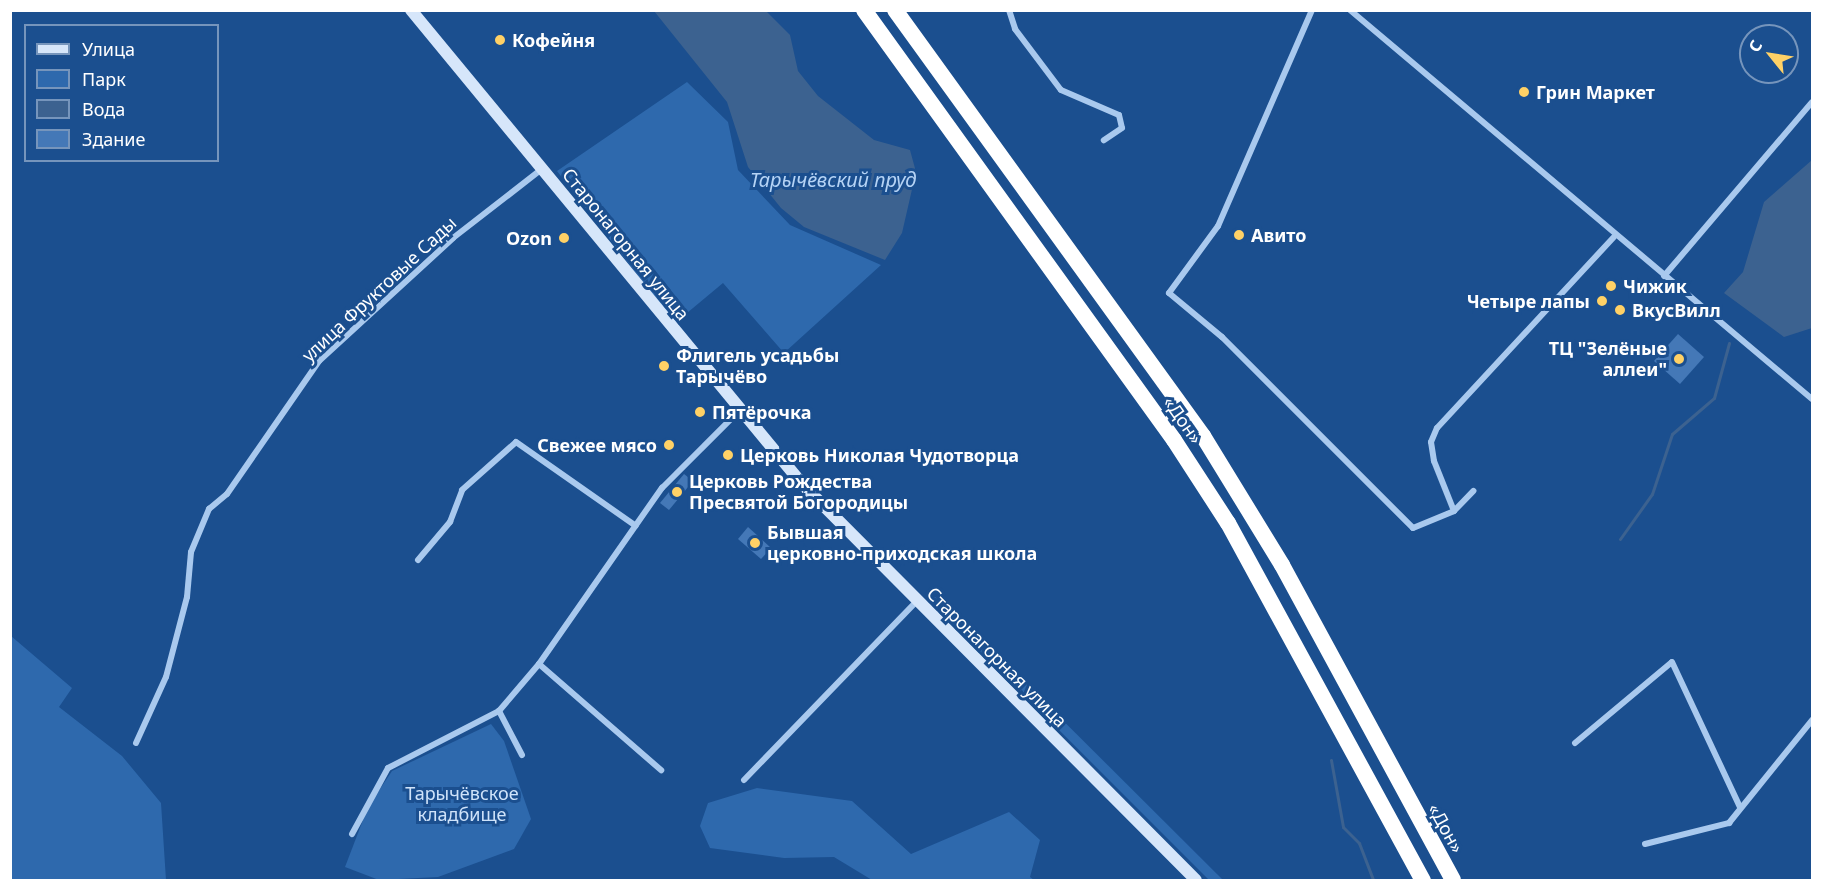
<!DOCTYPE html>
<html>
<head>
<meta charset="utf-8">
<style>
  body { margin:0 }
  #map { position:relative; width:1823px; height:891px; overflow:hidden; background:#1b4f8f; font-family:"Noto Sans",sans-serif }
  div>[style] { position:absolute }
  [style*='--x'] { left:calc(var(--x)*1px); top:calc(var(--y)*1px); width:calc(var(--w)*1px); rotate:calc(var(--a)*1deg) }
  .green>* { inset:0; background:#2e69ad }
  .water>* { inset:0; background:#3c6290 }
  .stream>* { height:3px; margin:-1.5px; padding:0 1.5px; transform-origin:1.5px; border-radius:1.5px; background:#3c6290 }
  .building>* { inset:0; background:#4478b7 }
  .street>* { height:6px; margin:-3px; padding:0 3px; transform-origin:3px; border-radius:3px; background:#a9c9ee }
  .secondary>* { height:12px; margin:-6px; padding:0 6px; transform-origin:6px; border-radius:6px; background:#d6e6fa }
  .highway>* { height:16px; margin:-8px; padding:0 8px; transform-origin:8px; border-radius:8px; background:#fff }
  .dots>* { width:16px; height:16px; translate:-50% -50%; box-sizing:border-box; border:3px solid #1b4f8f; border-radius:50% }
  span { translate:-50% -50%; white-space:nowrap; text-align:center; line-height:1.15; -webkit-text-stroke:6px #1b4f8f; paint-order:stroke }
  .poi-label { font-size:18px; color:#fff; font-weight:700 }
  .left { translate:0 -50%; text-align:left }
  .right { translate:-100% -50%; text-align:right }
  .street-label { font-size:18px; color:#fff }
  .park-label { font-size:18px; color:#cfe3fa }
  .water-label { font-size:20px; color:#b5d3f5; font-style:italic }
  .frame { position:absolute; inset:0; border:12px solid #fff; pointer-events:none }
  .legend { position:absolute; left:24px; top:24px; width:195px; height:138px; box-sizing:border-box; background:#1b4f8f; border:2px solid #7695bc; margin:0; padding:8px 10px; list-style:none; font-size:18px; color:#fff }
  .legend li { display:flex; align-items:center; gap:12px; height:30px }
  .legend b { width:30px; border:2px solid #7695bc }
  .north { position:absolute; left:1739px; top:24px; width:60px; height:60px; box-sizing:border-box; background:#1b4f8f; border:2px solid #7695bc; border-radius:50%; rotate:300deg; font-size:16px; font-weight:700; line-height:24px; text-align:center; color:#fff }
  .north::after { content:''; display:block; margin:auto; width:21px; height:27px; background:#ffd166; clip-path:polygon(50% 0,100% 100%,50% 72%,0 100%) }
</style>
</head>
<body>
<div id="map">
  <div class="green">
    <i style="clip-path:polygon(687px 82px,728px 122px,738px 170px,790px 225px,881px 265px,784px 353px,723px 283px,675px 323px,557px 171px)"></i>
    <i style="clip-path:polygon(938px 596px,1223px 880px,1209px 880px,929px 600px)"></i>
    <i style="clip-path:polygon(11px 636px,72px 688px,59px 707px,122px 756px,161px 803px,166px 880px,11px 880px)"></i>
    <i style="clip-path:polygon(491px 724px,504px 741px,531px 819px,514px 849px,438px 877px,379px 880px,345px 867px,368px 807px,392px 771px)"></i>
    <i style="clip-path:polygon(757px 788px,852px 801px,911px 854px,1009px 812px,1040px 840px,1030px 877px,1034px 880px,872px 880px,834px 857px,784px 858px,710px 848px,700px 826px,708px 803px)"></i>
  </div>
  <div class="water">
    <i style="clip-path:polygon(654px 11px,766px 11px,790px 35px,798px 71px,818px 96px,874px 140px,910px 150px,916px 172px,902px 233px,885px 260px,804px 227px,781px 208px,748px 167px,727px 102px)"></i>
    <i style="clip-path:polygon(1812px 160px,1812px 328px,1784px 337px,1724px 293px,1743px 272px,1764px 202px)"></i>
  </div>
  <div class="stream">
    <i style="--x:1620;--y:539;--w:55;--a:-54.6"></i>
    <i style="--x:1652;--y:494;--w:63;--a:-71.6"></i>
    <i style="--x:1672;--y:434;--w:55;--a:-40.6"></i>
    <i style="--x:1714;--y:398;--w:57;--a:-74.7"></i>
    <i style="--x:1331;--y:760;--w:68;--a:79.8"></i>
    <i style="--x:1343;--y:827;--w:23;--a:45"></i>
    <i style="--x:1359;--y:843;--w:40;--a:69"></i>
  </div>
  <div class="building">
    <i style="clip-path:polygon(1678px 334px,1704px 357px,1680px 384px,1654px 361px)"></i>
    <i style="clip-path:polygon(684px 474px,693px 481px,669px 510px,660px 503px)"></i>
    <i style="clip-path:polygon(748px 527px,771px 548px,761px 559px,738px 539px)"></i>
  </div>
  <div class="street">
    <i style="--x:1009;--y:10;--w:20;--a:72"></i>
    <i style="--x:1015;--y:29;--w:76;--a:53"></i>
    <i style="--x:1061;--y:90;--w:63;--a:23.3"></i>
    <i style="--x:1119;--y:115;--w:13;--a:77"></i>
    <i style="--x:1122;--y:128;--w:22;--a:146"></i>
    <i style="--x:1312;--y:10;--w:236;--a:113.5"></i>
    <i style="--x:1218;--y:226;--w:83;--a:126.2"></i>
    <i style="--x:1169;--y:293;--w:69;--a:39.7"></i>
    <i style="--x:1222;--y:337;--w:270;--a:45"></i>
    <i style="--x:1413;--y:528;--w:44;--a:-22.5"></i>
    <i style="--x:1454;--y:511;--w:28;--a:-46"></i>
    <i style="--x:1350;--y:10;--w:604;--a:40.1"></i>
    <i style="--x:1664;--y:276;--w:228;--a:-49.6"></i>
    <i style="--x:1454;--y:511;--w:54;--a:-111.8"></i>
    <i style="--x:1434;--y:461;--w:19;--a:-99"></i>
    <i style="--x:1431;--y:442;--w:15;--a:-67"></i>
    <i style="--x:1437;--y:428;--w:260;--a:-47.2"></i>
    <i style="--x:418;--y:560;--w:50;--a:-49.9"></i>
    <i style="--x:450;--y:522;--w:34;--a:-69"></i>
    <i style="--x:462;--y:490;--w:72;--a:-41.6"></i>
    <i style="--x:516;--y:442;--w:146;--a:35"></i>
    <i style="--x:539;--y:664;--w:162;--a:41"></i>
    <i style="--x:136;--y:743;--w:72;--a:-65.6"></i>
    <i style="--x:166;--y:677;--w:83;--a:-75.3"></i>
    <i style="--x:187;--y:597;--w:45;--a:-84.9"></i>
    <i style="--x:191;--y:552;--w:47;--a:-67.3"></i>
    <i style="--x:209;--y:509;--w:23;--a:-40"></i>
    <i style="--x:227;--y:494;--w:162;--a:-55.3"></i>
    <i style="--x:319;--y:361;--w:182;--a:-42.5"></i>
    <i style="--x:453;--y:238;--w:113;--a:-37.8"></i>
    <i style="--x:1575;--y:743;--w:126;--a:-39.9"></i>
    <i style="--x:1672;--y:662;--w:160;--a:64.9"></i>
    <i style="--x:522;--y:755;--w:50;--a:-117.6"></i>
    <i style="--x:499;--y:711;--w:62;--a:-49.6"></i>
    <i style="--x:539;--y:664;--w:215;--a:-55.1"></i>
    <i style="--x:662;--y:488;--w:109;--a:-45"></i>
    <i style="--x:744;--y:780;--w:248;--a:-46"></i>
    <i style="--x:352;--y:834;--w:75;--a:-61.4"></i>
    <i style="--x:388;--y:768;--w:125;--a:-27.2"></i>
    <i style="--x:1645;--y:844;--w:87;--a:-14"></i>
    <i style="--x:1729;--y:823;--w:132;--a:-51.1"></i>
  </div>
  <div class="secondary">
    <i style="--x:411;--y:10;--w:616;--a:50.47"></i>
    <i style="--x:803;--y:485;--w:557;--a:45.15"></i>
  </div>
  <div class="highway">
    <i style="--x:864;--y:10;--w:530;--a:54.21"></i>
    <i style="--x:1174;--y:440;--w:99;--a:57"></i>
    <i style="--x:1228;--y:523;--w:407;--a:61.4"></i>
    <i style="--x:895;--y:10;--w:526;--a:54.13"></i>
    <i style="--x:1203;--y:436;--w:151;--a:58.5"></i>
    <i style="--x:1282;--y:565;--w:358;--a:61.5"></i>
  </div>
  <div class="dots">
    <i style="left:500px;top:40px;background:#ffd166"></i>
    <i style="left:1524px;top:92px;background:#ffd166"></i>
    <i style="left:1239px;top:235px;background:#ffd166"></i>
    <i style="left:564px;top:238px;background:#ffd166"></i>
    <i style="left:1611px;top:286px;background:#ffd166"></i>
    <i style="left:1602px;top:301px;background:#ffd166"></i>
    <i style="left:1620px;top:310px;background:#ffd166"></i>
    <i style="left:1679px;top:359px;background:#ffd166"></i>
    <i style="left:664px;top:366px;background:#ffd166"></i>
    <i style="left:700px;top:412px;background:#ffd166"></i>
    <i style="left:669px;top:445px;background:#ffd166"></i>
    <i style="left:728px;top:455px;background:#ffd166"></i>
    <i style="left:677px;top:492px;background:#ffd166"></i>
    <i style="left:755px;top:543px;background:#ffd166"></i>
  </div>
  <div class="poi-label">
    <span class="left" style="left:512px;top:40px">Кофейня</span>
    <span class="left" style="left:1536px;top:92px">Грин Маркет</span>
    <span class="left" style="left:1251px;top:235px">Авито</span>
    <span class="right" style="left:552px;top:238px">Ozon</span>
    <span class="left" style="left:1623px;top:286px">Чижик</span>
    <span class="right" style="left:1590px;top:301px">Четыре лапы</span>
    <span class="left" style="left:1632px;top:310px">ВкусВилл</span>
    <span class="right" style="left:1667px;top:359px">ТЦ "Зелёные<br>аллеи"</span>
    <span class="left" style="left:676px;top:366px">Флигель усадьбы<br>Тарычёво</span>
    <span class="left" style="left:712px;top:412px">Пятёрочка</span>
    <span class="right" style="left:657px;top:445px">Свежее мясо</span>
    <span class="left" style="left:740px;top:455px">Церковь Николая Чудотворца</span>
    <span class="left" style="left:689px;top:492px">Церковь Рождества<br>Пресвятой Богородицы</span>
    <span class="left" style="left:767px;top:543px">Бывшая<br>церковно-приходская школа</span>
  </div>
  <div class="street-label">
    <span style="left:626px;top:244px;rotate:51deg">Старонагорная улица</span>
    <span style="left:379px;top:289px;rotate:-43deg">улица Фруктовые Сады</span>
    <span style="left:1183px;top:420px;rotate:55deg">«Дон»</span>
    <span style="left:997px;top:657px;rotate:45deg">Старонагорная улица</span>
    <span style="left:1446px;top:828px;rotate:61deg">«Дон»</span>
  </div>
  <div class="park-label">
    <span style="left:462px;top:804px">Тарычёвское<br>кладбище</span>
  </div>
  <div class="water-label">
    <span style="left:833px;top:179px">Тарычёвский пруд</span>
  </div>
  <div class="frame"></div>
  <ul class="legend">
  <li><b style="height:8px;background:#d6e6fa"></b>Улица</li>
  <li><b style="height:16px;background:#2e69ad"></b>Парк</li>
  <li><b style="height:16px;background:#3c6290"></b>Вода</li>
  <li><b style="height:16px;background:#4478b7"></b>Здание</li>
  </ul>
  <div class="north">С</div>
</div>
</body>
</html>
